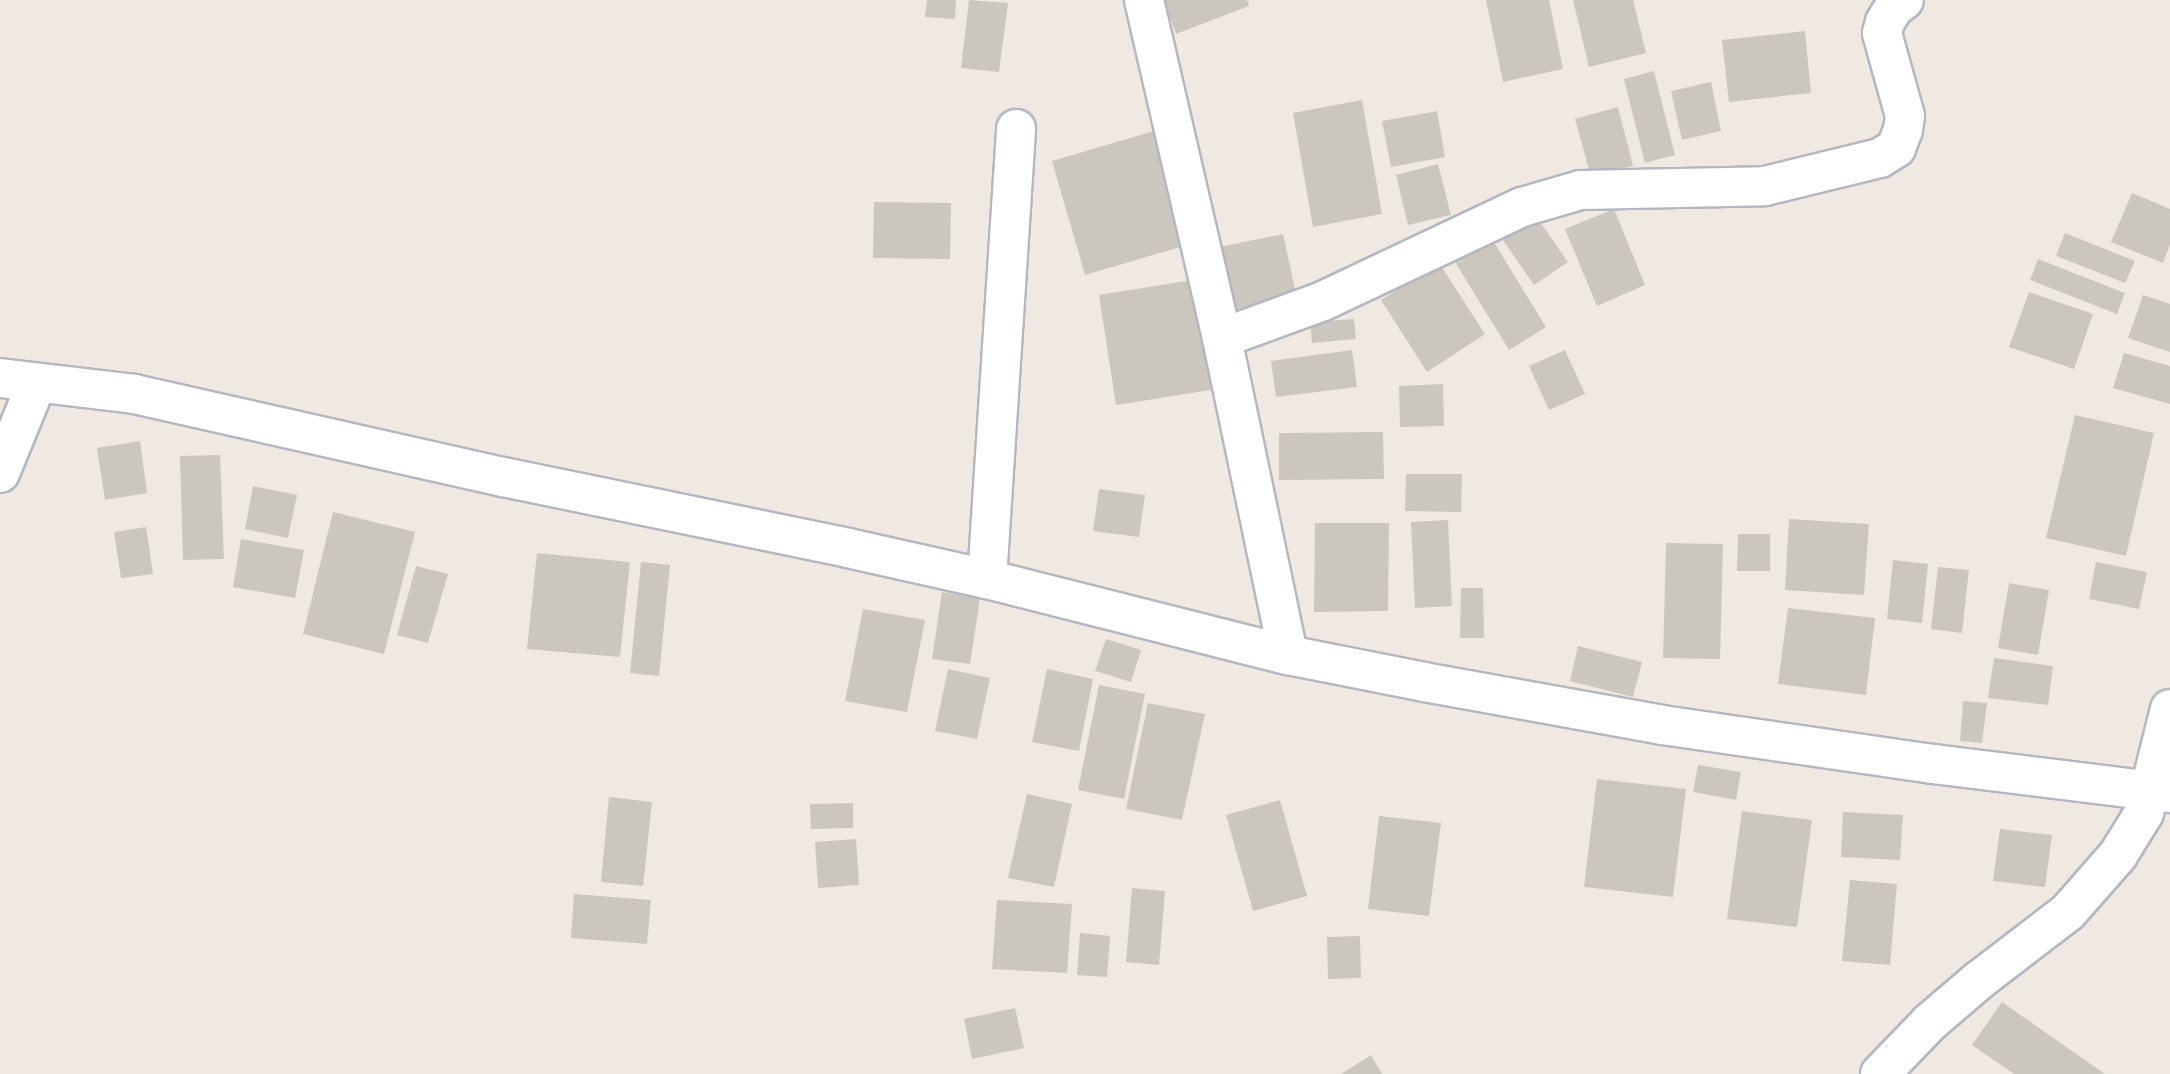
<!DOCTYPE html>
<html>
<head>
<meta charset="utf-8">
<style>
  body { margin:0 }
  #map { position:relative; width:2170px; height:1074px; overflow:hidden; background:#efe9e1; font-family:"Noto Sans",sans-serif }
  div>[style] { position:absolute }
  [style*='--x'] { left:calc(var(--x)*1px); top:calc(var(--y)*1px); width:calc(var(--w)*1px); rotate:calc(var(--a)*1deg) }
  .building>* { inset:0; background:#cbc7bf }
  .roads { filter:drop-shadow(2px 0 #b4b7c1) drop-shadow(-2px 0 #b4b7c1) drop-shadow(0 2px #b4b7c1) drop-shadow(0 -2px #b4b7c1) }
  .minor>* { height:38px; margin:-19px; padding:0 19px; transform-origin:19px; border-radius:19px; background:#fff }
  span { translate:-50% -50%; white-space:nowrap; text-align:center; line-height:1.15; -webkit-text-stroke:5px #fff; paint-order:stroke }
</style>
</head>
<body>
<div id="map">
  <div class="building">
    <i style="clip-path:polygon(927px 0,956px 0,955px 19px,925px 17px)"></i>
    <i style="clip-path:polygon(969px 0,1008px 3px,999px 72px,961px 68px)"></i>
    <i style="clip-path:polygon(1164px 0,1247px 0,1249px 6px,1176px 34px)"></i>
    <i style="clip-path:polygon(1486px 0,1549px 0,1563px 69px,1503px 82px)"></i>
    <i style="clip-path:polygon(1573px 0,1633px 0,1646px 53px,1589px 67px)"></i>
    <i style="clip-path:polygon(1805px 31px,1811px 93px,1729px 102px,1722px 40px)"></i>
    <i style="clip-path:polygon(1654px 71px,1675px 155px,1645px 163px,1624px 79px)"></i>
    <i style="clip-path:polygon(1711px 82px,1721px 131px,1682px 140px,1671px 91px)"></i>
    <i style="clip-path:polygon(1362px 100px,1382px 214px,1313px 227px,1293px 113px)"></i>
    <i style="clip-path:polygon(1618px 107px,1633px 166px,1591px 177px,1575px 119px)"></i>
    <i style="clip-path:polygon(1437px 111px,1445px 157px,1391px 167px,1382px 121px)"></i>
    <i style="clip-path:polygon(1154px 131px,1187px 245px,1085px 275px,1052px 161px)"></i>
    <i style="clip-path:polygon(1438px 164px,1451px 215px,1408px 225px,1396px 175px)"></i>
    <i style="clip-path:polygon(2132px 193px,2170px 209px,2170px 244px,2163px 263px,2111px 242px)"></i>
    <i style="clip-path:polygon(874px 202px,951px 203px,950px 259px,873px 258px)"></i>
    <i style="clip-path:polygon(1614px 209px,1645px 285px,1597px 306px,1565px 229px)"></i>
    <i style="clip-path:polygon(1536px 216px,1568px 262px,1534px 285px,1503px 240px)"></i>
    <i style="clip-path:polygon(2065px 233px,2135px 261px,2125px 283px,2056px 256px)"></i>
    <i style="clip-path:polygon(1283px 234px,1298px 303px,1234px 317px,1219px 247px)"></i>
    <i style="clip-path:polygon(1492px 239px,1546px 327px,1509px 350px,1455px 262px)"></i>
    <i style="clip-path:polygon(2038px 259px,2125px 293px,2117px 314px,2030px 280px)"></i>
    <i style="clip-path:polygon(1439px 263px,1485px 334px,1427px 372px,1381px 300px)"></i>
    <i style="clip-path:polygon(1193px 280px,1211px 390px,1116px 405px,1099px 295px)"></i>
    <i style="clip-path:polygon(2029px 292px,2093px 314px,2074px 369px,2009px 347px)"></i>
    <i style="clip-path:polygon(2143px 295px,2170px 304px,2170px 352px,2128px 338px)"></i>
    <i style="clip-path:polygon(1354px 319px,1356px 339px,1312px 343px,1310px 322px)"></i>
    <i style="clip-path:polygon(1352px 350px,1357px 387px,1276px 397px,1271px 361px)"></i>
    <i style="clip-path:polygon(1565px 350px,1585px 394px,1549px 410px,1529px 366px)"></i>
    <i style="clip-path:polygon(2124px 353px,2170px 366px,2170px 404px,2113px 388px)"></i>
    <i style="clip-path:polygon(1443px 384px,1444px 426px,1400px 427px,1399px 386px)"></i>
    <i style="clip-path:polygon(2075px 415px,2154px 433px,2126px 556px,2046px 538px)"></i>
    <i style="clip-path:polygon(1383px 432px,1384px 479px,1279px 480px,1279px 433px)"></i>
    <i style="clip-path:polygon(140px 441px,147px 493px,105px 500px,97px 448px)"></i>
    <i style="clip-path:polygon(220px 455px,224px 559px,183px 560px,180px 456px)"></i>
    <i style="clip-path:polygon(1406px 474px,1462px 474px,1461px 512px,1405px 511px)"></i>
    <i style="clip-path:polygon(253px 486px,297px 495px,288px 538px,245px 529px)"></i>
    <i style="clip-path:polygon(1099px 489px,1145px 495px,1139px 537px,1093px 531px)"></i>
    <i style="clip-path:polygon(333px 512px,415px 532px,384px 654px,303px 634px)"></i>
    <i style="clip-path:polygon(1789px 519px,1869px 524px,1864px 595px,1785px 590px)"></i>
    <i style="clip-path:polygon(1448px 520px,1452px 606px,1415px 608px,1411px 522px)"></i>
    <i style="clip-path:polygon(1315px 523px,1389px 523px,1388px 611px,1314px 612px)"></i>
    <i style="clip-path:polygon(146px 527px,153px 574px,121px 578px,114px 532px)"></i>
    <i style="clip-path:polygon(1738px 534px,1770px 534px,1770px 571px,1737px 571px)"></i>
    <i style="clip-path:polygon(241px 539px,304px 550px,295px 598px,233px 587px)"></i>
    <i style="clip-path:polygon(1666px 543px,1723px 544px,1720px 659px,1663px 658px)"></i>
    <i style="clip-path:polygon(537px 553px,630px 562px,620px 657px,527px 649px)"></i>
    <i style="clip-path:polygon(1893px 560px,1928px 564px,1922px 623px,1887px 619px)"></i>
    <i style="clip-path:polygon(641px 562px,670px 565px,659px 676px,630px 673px)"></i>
    <i style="clip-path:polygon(2096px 562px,2147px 572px,2139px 609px,2089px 599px)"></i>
    <i style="clip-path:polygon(416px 566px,448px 574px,428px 643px,397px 635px)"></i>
    <i style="clip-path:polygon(1938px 567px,1969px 570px,1962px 633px,1931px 629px)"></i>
    <i style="clip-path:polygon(2009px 583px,2049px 590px,2038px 655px,1998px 648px)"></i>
    <i style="clip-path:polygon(1461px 588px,1483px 588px,1484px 638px,1460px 638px)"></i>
    <i style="clip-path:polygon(942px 592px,980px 598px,970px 664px,932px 659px)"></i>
    <i style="clip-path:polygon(1788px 608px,1875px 618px,1866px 695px,1778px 684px)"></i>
    <i style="clip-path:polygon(863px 609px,925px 620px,907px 712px,845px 701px)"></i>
    <i style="clip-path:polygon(1106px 639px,1141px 650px,1131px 682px,1095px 671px)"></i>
    <i style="clip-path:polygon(1578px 646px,1642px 662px,1633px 697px,1570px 681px)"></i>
    <i style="clip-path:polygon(1994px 658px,2053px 666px,2048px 705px,1988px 698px)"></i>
    <i style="clip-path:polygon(948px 669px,990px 678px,977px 739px,935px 731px)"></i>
    <i style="clip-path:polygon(1047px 669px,1093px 679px,1079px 751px,1032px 742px)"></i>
    <i style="clip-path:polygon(1099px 685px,1145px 694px,1124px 799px,1078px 790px)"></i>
    <i style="clip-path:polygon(1963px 701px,1987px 703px,1982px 743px,1960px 741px)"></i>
    <i style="clip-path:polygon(1148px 703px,1205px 714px,1182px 820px,1126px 809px)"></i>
    <i style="clip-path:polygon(1698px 765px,1741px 772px,1736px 800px,1693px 792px)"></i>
    <i style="clip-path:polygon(1597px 779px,1686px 789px,1673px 897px,1584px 887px)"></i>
    <i style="clip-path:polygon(1027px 794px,1072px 804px,1054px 887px,1008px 878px)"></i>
    <i style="clip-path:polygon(609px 797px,652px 802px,643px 886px,601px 882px)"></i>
    <i style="clip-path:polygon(1280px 800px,1307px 896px,1253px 911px,1226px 815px)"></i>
    <i style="clip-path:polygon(853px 803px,853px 828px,811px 829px,810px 804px)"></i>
    <i style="clip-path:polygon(1742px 811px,1812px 820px,1797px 927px,1727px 919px)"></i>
    <i style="clip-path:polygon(1843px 812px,1903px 815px,1900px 860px,1841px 857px)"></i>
    <i style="clip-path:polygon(1379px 816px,1441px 823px,1429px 916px,1368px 909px)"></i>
    <i style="clip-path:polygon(2000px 829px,2052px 835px,2045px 887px,1993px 881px)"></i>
    <i style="clip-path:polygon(856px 839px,859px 885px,818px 888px,815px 842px)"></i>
    <i style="clip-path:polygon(1850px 880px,1897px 884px,1890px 965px,1842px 961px)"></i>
    <i style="clip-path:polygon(1132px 888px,1165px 891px,1159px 965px,1126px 962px)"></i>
    <i style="clip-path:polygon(574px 894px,651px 900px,647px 944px,571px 938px)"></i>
    <i style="clip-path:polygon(997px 900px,1072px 904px,1067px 973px,992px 969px)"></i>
    <i style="clip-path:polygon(1080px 933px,1110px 936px,1107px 977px,1077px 975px)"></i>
    <i style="clip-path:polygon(1360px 936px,1361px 978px,1328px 979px,1327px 937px)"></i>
    <i style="clip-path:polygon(2002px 1002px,2105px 1074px,2014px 1074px,1972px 1045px)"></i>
    <i style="clip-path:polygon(1015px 1008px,1024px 1048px,972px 1059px,964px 1019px)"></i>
    <i style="clip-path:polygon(1371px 1055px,1382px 1074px,1341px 1074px)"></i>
  </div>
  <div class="roads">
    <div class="minor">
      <i style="--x:1144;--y:0;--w:347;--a:77"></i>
      <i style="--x:1222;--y:338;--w:324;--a:78.2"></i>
      <i style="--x:1222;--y:338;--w:108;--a:-20.1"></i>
      <i style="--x:1323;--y:301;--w:220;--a:-25.3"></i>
      <i style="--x:1522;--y:207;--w:61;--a:-16.1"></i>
      <i style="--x:1581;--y:190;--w:184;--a:-1.2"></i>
      <i style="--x:1765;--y:186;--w:118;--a:-13.7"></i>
      <i style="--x:1880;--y:158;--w:19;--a:-32"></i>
      <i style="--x:1896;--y:148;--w:19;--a:-69"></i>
      <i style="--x:1903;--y:130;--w:14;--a:-82"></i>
      <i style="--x:1905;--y:116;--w:86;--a:-105.5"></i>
      <i style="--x:1882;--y:33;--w:11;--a:-75"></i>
      <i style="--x:1885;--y:22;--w:17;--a:-59"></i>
      <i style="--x:1894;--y:7;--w:12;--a:-35"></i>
      <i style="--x:0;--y:378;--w:135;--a:6.8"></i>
      <i style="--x:134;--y:394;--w:378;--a:12.7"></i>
      <i style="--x:503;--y:477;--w:352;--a:11.6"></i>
      <i style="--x:848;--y:548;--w:142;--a:12.6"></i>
      <i style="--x:987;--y:579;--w:310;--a:14.2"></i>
      <i style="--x:1288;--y:655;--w:139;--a:11.2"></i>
      <i style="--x:1424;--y:682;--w:242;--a:10.2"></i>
      <i style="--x:1662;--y:725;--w:274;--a:8.2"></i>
      <i style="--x:1933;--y:764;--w:239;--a:7"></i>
      <i style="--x:0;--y:473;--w:95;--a:-67.8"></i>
      <i style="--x:987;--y:579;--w:451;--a:-86.3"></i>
      <i style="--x:1880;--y:1074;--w:71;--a:-46.1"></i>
      <i style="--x:1929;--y:1023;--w:65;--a:-40.6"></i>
      <i style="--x:1978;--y:981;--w:113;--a:-37.5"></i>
      <i style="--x:2068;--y:912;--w:76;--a:-48.7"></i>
      <i style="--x:2118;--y:855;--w:49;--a:-58.2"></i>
      <i style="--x:2144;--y:813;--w:107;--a:-76"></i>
    </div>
  </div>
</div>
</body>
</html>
